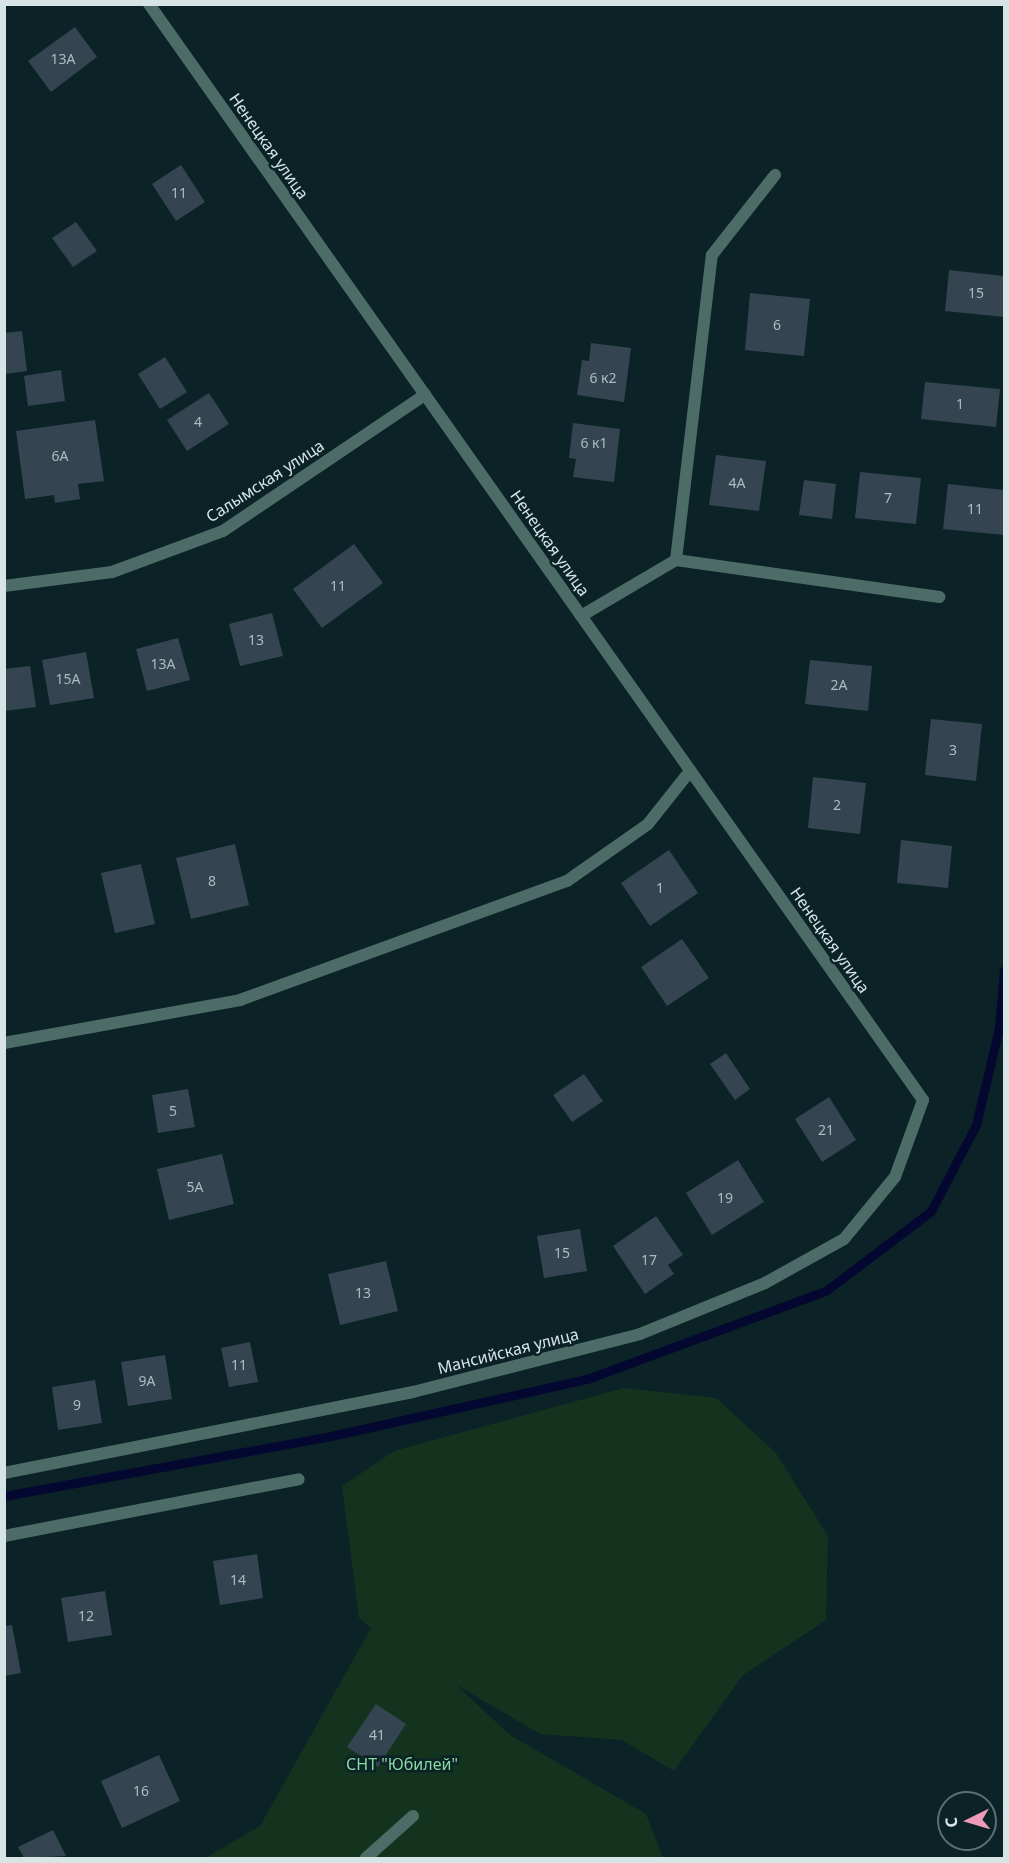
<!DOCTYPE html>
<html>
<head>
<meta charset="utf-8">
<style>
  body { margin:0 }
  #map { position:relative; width:1009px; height:1863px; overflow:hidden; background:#0b2227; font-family:"Noto Sans",sans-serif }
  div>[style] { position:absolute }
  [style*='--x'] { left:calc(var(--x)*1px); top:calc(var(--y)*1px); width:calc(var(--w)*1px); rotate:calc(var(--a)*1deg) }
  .green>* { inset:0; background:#14331f }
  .stream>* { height:9px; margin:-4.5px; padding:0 4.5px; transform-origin:4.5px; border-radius:4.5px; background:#040831 }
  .building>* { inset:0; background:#344551 }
  .lane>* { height:12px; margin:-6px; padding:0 6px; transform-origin:6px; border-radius:6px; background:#4e6c67 }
  .street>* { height:12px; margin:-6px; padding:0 6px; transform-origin:6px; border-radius:6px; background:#4e6c67 }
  span { translate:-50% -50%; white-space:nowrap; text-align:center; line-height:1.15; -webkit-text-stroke:5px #0b2227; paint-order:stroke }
  .number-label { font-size:14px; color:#aebcc1 }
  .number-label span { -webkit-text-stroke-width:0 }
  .street-label { font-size:16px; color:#d6e4e6 }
  .park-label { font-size:16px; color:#88d8a0 }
  .frame { position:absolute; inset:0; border:6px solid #d6e4e6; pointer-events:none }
  .north { position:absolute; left:937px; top:1791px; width:60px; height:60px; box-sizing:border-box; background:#0b2227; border:2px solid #5c7073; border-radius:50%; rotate:265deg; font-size:16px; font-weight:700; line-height:24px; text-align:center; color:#d6e4e6 }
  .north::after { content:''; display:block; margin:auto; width:21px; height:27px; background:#ef9ab8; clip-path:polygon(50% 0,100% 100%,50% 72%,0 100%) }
</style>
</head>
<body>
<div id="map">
  <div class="green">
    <i style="clip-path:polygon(624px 1388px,716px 1398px,776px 1453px,828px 1536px,826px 1620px,743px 1675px,674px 1771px,622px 1740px,540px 1734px,455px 1684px,510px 1735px,646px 1814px,663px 1858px,205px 1858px,260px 1826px,371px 1628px,359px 1618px,342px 1486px,394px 1451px)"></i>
  </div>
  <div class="stream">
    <i style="--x:4;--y:1496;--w:332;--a:-10.4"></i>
    <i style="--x:331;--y:1436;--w:262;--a:-12.6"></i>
    <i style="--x:587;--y:1379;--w:256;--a:-20.3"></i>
    <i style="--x:827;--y:1290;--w:131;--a:-37.2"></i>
    <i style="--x:931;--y:1211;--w:97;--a:-62.4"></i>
    <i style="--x:976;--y:1125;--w:100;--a:-76.7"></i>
    <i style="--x:999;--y:1028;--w:58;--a:-85.1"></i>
  </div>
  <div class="building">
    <i style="clip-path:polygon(75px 27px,97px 57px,51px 92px,28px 61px)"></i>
    <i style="clip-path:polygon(181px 165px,205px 202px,176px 221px,152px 184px)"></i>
    <i style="clip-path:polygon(76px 222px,97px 251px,73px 267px,52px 238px)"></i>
    <i style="clip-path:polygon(949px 270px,1004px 276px,1004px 317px,945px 311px)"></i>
    <i style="clip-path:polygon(750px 293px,810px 299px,804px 356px,745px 350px)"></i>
    <i style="clip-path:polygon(22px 331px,27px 371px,4px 374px,4px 333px)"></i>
    <i style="clip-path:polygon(591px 343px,631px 348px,624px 402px,577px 395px,582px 360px,589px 361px)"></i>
    <i style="clip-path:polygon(165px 357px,187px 392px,160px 409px,138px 374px)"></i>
    <i style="clip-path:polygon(61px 370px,65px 401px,28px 406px,24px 376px)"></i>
    <i style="clip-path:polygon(925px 382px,1000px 389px,996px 427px,921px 419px)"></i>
    <i style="clip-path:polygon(209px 393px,229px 424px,187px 451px,167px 420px)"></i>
    <i style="clip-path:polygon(95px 420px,104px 481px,78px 484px,80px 499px,55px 503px,54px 495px,25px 499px,16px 431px)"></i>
    <i style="clip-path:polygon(573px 423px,620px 429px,614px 482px,573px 477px,576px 459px,569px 458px)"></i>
    <i style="clip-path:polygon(716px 455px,766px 461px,759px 511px,709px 505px)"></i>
    <i style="clip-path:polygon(860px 472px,921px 478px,916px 524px,855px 518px)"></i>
    <i style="clip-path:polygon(804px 480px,836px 484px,832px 519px,799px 515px)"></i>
    <i style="clip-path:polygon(948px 484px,1004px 490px,1004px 535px,943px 529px)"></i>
    <i style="clip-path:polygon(354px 544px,383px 583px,322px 628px,293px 589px)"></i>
    <i style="clip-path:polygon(272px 613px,283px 656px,240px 666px,229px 624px)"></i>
    <i style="clip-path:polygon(178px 638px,190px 680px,147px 691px,136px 649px)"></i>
    <i style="clip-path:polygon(86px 652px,94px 698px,50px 705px,42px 660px)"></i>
    <i style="clip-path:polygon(810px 660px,872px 666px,868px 711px,805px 704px)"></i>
    <i style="clip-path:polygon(30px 666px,36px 707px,4px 711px,4px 669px)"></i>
    <i style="clip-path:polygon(931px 719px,982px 724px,976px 781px,925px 775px)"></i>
    <i style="clip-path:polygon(813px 777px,866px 783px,860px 834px,808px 828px)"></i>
    <i style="clip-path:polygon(901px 840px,952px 846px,948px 888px,897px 883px)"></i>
    <i style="clip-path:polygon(235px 844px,249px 905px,191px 919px,176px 858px)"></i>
    <i style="clip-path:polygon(669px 850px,698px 893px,650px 926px,621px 883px)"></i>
    <i style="clip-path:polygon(141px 864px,155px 924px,115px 933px,101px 873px)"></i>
    <i style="clip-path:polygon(682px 939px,709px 978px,667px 1006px,641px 967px)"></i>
    <i style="clip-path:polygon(726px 1053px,750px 1089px,735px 1100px,710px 1064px)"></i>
    <i style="clip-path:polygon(584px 1074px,603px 1101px,572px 1122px,553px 1095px)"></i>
    <i style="clip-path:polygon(188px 1089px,195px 1127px,158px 1133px,152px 1095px)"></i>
    <i style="clip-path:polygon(829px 1097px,856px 1140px,822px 1162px,795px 1119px)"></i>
    <i style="clip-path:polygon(222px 1154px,234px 1204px,169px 1220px,157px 1169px)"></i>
    <i style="clip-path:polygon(738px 1160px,764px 1202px,712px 1235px,686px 1193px)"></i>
    <i style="clip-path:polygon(656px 1216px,683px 1255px,668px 1265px,674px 1274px,645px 1294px,613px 1246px)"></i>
    <i style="clip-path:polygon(580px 1229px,587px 1271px,544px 1278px,537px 1236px)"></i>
    <i style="clip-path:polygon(386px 1261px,398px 1311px,340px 1325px,328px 1274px)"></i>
    <i style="clip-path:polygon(250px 1342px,258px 1382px,229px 1387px,221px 1348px)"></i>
    <i style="clip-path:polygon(165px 1355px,172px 1399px,128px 1406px,121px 1362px)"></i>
    <i style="clip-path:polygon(95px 1380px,102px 1423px,58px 1430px,52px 1387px)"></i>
    <i style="clip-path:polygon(257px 1554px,263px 1598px,220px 1605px,213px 1561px)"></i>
    <i style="clip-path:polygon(105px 1591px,112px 1635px,68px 1642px,61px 1598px)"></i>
    <i style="clip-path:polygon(12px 1625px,21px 1673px,4px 1676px,4px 1626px)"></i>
    <i style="clip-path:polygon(376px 1704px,406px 1724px,378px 1767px,347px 1747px)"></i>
    <i style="clip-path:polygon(159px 1755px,180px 1801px,122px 1828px,101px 1781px)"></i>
    <i style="clip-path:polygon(53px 1830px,66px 1856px,24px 1858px,18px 1847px)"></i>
  </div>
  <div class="lane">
    <i style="--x:676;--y:560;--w:307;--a:-83.3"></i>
    <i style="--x:712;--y:255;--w:102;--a:-51.8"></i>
    <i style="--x:581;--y:616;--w:110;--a:-30.5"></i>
    <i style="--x:676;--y:560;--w:266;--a:8"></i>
    <i style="--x:4;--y:1043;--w:240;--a:-10.3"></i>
    <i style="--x:240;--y:1000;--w:348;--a:-20"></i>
    <i style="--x:567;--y:881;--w:99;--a:-35.1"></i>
    <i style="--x:648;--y:824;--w:68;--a:-51.6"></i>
    <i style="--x:4;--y:1536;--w:300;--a:-10.9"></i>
  </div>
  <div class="street">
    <i style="--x:4;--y:586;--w:109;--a:-7.4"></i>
    <i style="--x:112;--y:572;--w:118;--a:-20.3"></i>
    <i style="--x:223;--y:531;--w:244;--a:-34"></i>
    <i style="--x:4;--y:1473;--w:417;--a:-11.2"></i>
    <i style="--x:413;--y:1392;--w:234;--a:-14.3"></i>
    <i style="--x:640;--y:1334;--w:135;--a:-22.2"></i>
    <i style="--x:765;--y:1283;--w:90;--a:-29.1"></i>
    <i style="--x:844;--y:1239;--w:80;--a:-50.6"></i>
    <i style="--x:895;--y:1177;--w:82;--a:-70"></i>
    <i style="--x:923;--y:1100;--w:1342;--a:-125.23"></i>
    <i style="--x:366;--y:1858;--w:63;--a:-41.8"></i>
  </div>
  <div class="number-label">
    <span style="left:63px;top:59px">13А</span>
    <span style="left:179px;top:193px">11</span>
    <span style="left:976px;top:293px">15</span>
    <span style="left:777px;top:325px">6</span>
    <span style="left:603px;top:378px">6 к2</span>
    <span style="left:960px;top:404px">1</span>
    <span style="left:198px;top:422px">4</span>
    <span style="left:594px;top:443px">6 к1</span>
    <span style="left:60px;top:456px">6А</span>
    <span style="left:737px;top:483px">4А</span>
    <span style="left:888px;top:498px">7</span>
    <span style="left:975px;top:509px">11</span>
    <span style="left:338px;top:586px">11</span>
    <span style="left:256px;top:640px">13</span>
    <span style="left:163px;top:664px">13А</span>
    <span style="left:68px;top:679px">15А</span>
    <span style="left:839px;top:685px">2А</span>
    <span style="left:953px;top:750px">3</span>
    <span style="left:837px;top:805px">2</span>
    <span style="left:212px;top:881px">8</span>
    <span style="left:660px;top:888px">1</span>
    <span style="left:173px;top:1111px">5</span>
    <span style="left:826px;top:1130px">21</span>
    <span style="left:195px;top:1187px">5А</span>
    <span style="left:725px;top:1198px">19</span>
    <span style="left:562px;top:1253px">15</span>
    <span style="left:649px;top:1260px">17</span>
    <span style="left:363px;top:1293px">13</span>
    <span style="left:239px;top:1365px">11</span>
    <span style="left:147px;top:1381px">9А</span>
    <span style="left:77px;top:1405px">9</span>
    <span style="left:238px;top:1580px">14</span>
    <span style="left:86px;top:1616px">12</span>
    <span style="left:377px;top:1735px">41</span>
    <span style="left:141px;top:1791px">16</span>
  </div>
  <div class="street-label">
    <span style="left:269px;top:146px;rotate:55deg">Ненецкая улица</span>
    <span style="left:265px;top:481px;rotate:-33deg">Салымская улица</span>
    <span style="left:550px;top:543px;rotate:55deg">Ненецкая улица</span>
    <span style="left:830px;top:940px;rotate:55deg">Ненецкая улица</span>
    <span style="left:508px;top:1351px;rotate:-14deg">Мансийская улица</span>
  </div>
  <div class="park-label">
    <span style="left:402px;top:1764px">СНТ "Юбилей"</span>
  </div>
  <div class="frame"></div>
  <div class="north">С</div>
</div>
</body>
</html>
